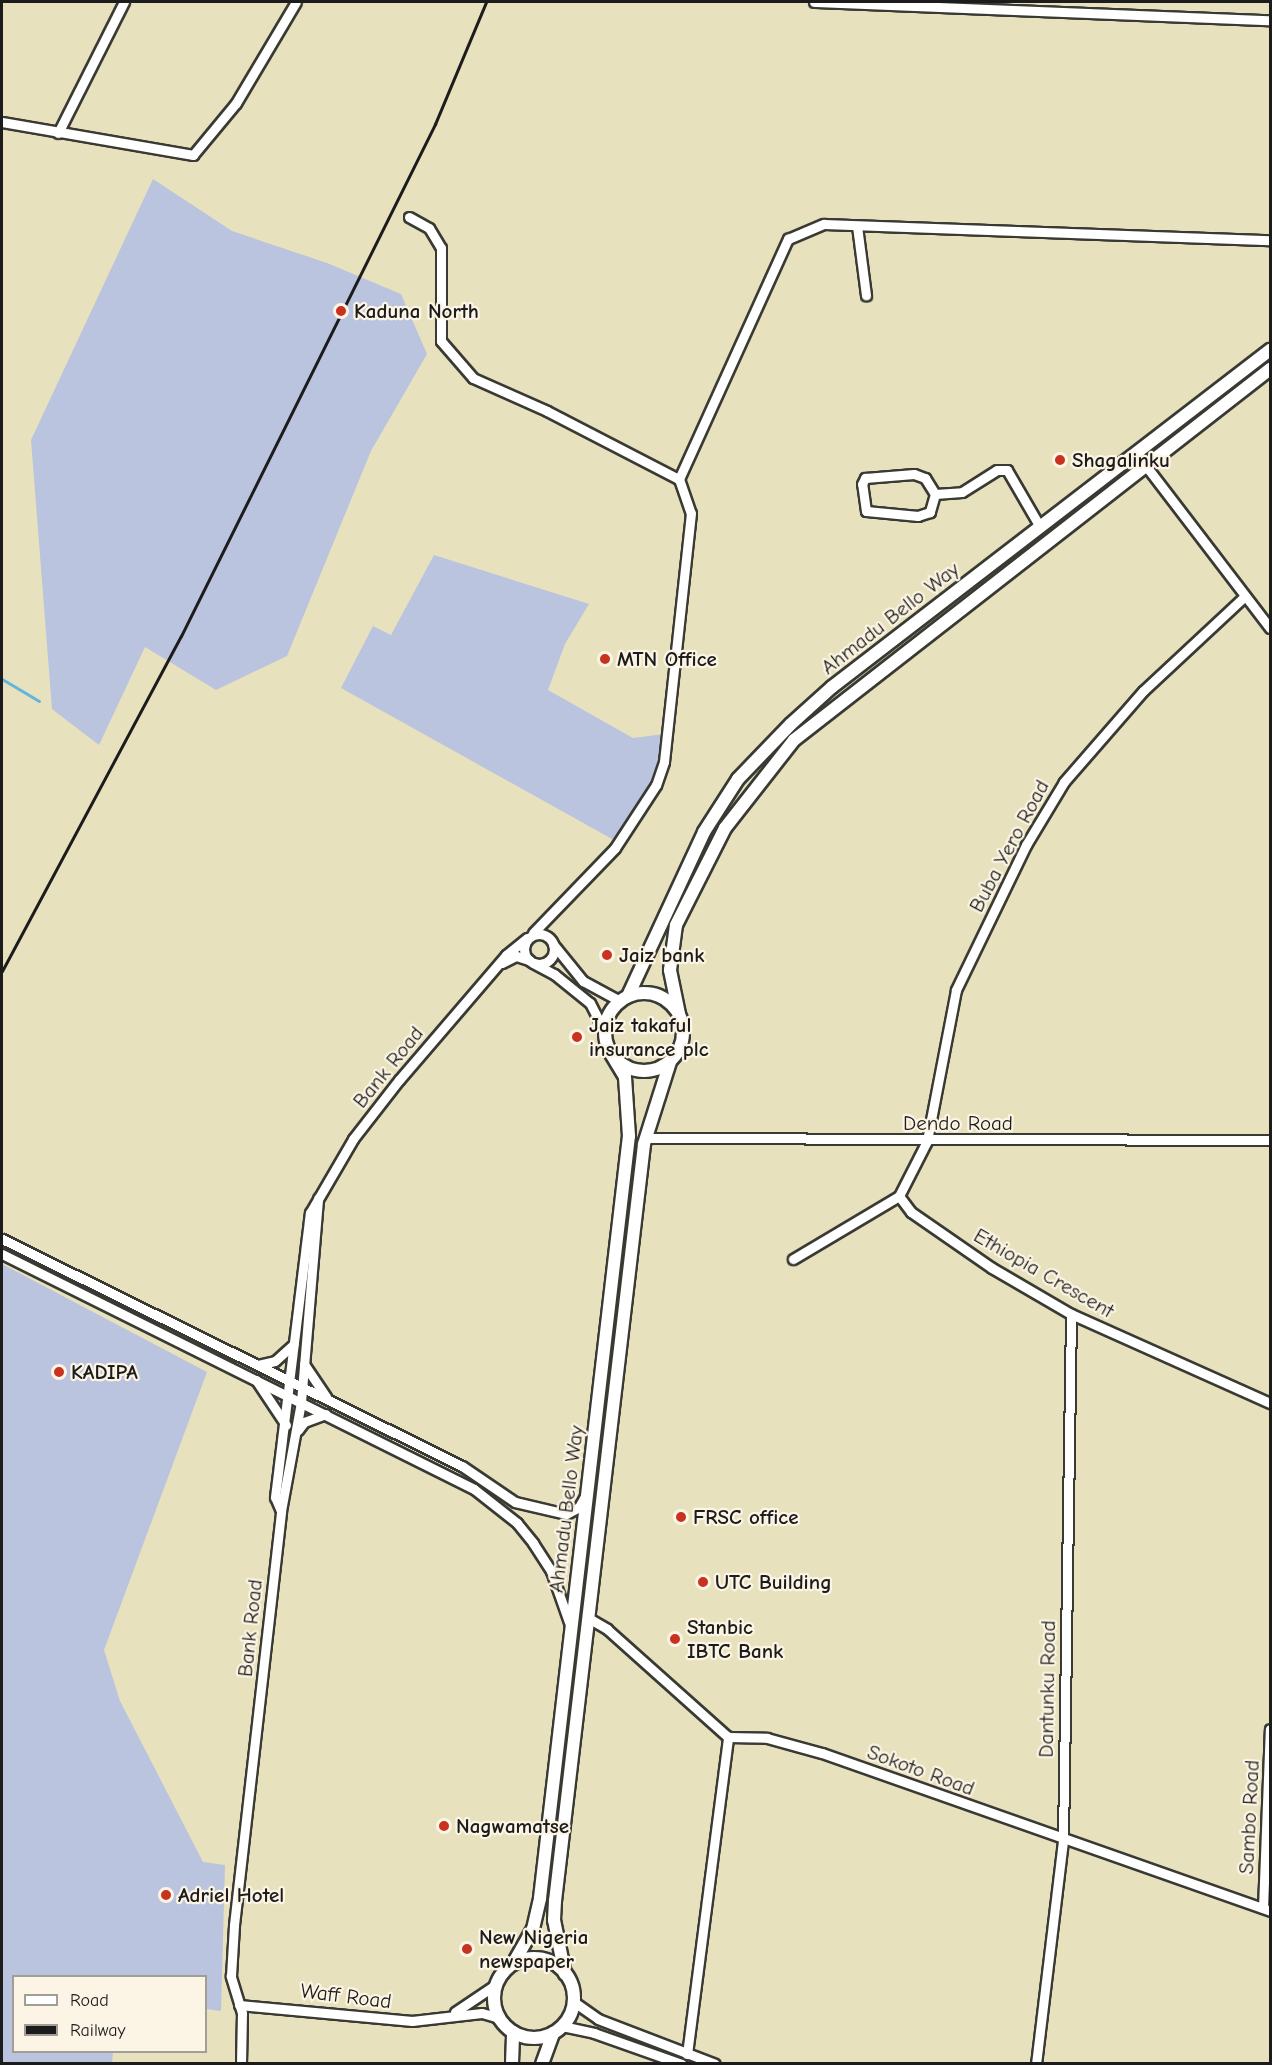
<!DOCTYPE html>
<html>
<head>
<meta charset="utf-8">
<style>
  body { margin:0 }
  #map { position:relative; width:1272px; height:2065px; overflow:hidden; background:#e7e1be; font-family:"Comic Neue",sans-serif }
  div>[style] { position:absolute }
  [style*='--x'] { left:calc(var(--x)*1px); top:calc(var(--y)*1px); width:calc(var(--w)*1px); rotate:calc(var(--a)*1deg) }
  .industrial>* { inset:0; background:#bac4de }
  .stream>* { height:3px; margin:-1.5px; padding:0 1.5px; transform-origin:1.5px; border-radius:1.5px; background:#62b6de }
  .roads { filter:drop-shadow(2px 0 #3a3a34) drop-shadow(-2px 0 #3a3a34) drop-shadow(0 2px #3a3a34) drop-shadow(0 -2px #3a3a34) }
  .minor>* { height:9px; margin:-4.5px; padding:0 4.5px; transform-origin:4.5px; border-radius:4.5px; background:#fff }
  .minor>.ring { margin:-4.5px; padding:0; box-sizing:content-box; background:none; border:9px solid #fff; border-radius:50% }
  .major>* { height:12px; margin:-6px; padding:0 6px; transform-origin:6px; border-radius:6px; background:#fff }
  .major>.ring { margin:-6px; padding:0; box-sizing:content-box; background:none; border:12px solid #fff; border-radius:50% }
  .rail>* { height:3px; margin:-1.5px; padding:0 1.5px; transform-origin:1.5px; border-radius:1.5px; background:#1c1c1c }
  .dots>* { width:16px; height:16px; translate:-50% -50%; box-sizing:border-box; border:3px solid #fcf5e5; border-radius:50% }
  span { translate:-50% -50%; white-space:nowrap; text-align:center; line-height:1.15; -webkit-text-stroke:4.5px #fcf5e5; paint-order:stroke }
  .poi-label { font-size:21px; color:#1c1c1c; font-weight:700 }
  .left { translate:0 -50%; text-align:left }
  .street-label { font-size:21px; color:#1c1c1c }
  .frame { position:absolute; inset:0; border:3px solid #1c1c1c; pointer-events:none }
  .legend { position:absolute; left:12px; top:1975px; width:195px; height:78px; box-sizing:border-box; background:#fcf5e5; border:2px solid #a29e95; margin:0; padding:8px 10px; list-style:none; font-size:18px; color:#1c1c1c }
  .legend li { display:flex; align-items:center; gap:12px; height:30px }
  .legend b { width:30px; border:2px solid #a29e95 }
</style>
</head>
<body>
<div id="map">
  <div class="industrial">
    <i style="clip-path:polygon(153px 179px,232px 231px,327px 263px,401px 294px,427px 354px,371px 451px,287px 656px,216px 690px,145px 647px,99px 745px,52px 709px,31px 440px)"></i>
    <i style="clip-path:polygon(434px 555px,589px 604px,565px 644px,548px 690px,633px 738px,664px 734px,658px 781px,621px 844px,341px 688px,373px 626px,391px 635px)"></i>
    <i style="clip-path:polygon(2px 1264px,207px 1372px,104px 1650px,120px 1701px,203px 1862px,225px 1865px,221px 2011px,206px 2009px,206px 1976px,14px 1976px,14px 2052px,113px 2052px,112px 2063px,2px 2063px)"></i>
  </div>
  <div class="stream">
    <i style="--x:2;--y:679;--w:43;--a:30.7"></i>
  </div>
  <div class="roads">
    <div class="minor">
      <i style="--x:814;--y:2;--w:456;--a:2.3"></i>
      <i style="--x:2;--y:122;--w:194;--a:9.8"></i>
      <i style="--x:193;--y:155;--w:67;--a:-50.4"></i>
      <i style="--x:236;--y:103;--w:117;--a:-59.3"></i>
      <i style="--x:58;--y:133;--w:147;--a:-63.3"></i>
      <i style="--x:409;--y:217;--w:23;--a:29"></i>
      <i style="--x:429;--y:228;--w:23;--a:59"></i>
      <i style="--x:441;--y:248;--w:93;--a:90"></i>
      <i style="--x:441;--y:341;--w:49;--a:49.1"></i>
      <i style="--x:473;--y:378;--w:81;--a:24"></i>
      <i style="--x:547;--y:411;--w:148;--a:27.3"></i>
      <i style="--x:679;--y:479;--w:36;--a:71"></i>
      <i style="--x:691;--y:513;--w:250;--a:96.2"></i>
      <i style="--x:664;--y:762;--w:24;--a:109"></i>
      <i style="--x:656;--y:785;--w:75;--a:123.1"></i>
      <i style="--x:615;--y:848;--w:118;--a:134"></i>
      <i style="--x:857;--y:226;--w:70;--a:82.6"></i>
      <i style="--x:1146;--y:466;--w:204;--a:52.6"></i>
      <i style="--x:914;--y:474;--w:12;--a:20"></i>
      <i style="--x:925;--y:478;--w:19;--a:58"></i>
      <i style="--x:935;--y:494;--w:19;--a:106"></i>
      <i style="--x:930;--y:512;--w:13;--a:162"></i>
      <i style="--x:918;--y:516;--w:52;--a:-174.5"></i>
      <i style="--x:866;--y:511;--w:27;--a:-98"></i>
      <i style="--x:862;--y:484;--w:7;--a:-63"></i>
      <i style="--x:865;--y:478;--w:49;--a:-4.7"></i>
      <i style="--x:679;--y:479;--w:264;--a:-65.6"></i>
      <i style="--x:788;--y:239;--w:39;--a:-23"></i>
      <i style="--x:824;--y:224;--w:446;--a:2.1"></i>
      <i style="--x:935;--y:494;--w:27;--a:-4"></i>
      <i style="--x:962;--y:492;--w:41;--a:-32.2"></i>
      <i style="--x:997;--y:470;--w:10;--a:0"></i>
      <i style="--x:1007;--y:470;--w:66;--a:59.9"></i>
      <i style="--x:1245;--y:596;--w:139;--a:137"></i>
      <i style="--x:1143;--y:691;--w:121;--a:131"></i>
      <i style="--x:1064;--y:782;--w:74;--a:121.1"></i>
      <i style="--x:1026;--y:845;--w:161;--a:115.8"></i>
      <i style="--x:956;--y:990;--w:154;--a:100.9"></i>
      <i style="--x:927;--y:1141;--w:62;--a:117"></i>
      <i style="--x:899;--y:1196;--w:20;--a:53"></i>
      <i style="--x:911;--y:1212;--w:98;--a:34.7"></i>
      <i style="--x:992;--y:1268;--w:91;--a:30.2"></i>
      <i style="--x:1071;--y:1314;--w:218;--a:24.1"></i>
      <i class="ring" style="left:524px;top:934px;width:21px;height:21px"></i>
      <i style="--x:553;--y:944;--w:48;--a:51"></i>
      <i style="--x:583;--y:981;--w:42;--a:28.4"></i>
      <i style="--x:502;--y:963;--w:16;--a:-27"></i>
      <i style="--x:516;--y:956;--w:14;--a:17"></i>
      <i style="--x:533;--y:963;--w:24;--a:28"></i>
      <i style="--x:554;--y:974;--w:46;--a:38.9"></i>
      <i style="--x:590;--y:1003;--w:33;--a:63"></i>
      <i style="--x:645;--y:1138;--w:625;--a:0.18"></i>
      <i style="--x:2;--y:1239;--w:513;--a:26.27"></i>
      <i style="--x:462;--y:1466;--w:64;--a:34.2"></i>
      <i style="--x:515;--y:1502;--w:52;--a:13.2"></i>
      <i style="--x:566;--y:1514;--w:15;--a:-28"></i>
      <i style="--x:579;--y:1507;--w:13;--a:-61"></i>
      <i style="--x:2;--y:1254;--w:527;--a:26.47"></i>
      <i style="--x:474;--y:1489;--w:55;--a:38.3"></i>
      <i style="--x:517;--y:1523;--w:26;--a:51"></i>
      <i style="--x:533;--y:1543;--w:33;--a:57"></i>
      <i style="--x:551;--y:1571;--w:54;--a:70.6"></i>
      <i style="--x:793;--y:1259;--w:123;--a:-30.7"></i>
      <i style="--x:304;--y:1364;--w:40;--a:56"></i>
      <i style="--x:258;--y:1365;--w:17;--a:-13"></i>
      <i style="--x:275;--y:1361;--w:25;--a:-42"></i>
      <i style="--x:256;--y:1380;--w:54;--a:56.3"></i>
      <i style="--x:298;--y:1430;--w:10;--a:-53"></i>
      <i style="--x:304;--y:1422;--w:23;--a:-20"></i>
      <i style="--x:281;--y:1511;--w:111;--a:-79.6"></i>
      <i style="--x:301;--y:1402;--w:204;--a:-85.2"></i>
      <i style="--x:590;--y:1619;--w:20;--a:30"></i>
      <i style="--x:607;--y:1629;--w:162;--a:41.8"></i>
      <i style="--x:728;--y:1737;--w:39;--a:1"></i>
      <i style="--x:767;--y:1738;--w:57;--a:15.3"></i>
      <i style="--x:822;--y:1753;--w:475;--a:19.4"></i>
      <i style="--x:1263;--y:1908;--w:179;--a:-87.8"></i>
      <i style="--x:574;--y:2002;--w:29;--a:35"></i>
      <i style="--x:598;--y:2019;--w:125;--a:21"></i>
      <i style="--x:239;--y:2005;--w:174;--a:5.3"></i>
      <i style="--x:412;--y:2021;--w:70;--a:-6.5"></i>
      <i style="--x:482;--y:2013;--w:15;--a:16"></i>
      <i style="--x:496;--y:2017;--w:11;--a:41"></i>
      <i style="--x:455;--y:2012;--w:48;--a:-34"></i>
      <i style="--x:562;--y:2026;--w:33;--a:12"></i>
      <i style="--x:594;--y:2033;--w:93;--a:19.4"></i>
      <i style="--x:687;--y:2054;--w:320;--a:-82.6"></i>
      <i style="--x:241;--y:2064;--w:51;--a:-88.9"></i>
      <i style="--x:242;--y:2013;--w:39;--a:-107"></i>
      <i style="--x:231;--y:1976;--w:51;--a:-86.6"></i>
      <i style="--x:234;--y:1925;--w:417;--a:-83.5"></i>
      <i style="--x:281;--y:1511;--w:15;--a:-113"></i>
      <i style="--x:275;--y:1497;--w:286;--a:-83"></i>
      <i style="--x:310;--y:1213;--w:86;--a:-59.8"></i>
      <i style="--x:353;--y:1139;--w:75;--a:-52.1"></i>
      <i style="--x:399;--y:1080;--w:165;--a:-49.4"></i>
      <i style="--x:506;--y:955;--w:27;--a:-39"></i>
      <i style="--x:1036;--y:2064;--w:225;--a:-83.1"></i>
      <i style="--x:1063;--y:1841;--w:527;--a:-89.13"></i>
    </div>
    <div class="major">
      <i class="ring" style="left:605px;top:993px;width:66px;height:66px"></i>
      <i style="--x:628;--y:996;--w:181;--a:-65.1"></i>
      <i style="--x:704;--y:832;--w:63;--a:-57.3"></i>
      <i style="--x:738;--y:779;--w:76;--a:-46.1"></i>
      <i style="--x:791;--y:724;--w:55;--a:-42.1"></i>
      <i style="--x:832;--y:687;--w:553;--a:-37.57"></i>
      <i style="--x:679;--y:1014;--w:45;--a:-101.6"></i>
      <i style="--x:670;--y:970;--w:45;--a:-82.4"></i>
      <i style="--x:676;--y:925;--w:109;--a:-63.2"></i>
      <i style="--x:725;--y:828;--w:112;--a:-51.9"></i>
      <i style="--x:794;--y:740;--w:604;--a:-37.93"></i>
      <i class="ring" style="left:494px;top:1958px;width:68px;height:68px"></i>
      <i style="--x:513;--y:1964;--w:40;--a:-60.3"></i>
      <i style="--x:533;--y:1929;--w:32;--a:-77"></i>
      <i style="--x:540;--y:1898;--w:767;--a:-83.34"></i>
      <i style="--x:629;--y:1136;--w:59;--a:-93.9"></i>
      <i style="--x:625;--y:1077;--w:26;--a:-121"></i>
      <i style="--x:565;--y:1974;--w:55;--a:-101.5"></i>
      <i style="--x:554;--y:1920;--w:19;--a:-87"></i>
      <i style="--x:555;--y:1901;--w:762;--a:-83.29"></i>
      <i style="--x:644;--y:1144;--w:86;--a:-72.4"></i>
      <i style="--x:512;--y:2064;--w:32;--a:-88"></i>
      <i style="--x:542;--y:2064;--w:33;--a:-70"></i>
    </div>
  </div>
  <div class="rail">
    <i style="--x:2;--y:971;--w:380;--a:-61.9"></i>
    <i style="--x:181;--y:636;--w:572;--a:-63.61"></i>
    <i style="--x:435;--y:124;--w:132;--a:-67.3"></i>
  </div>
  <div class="dots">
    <i style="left:341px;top:311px;background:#c8321e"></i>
    <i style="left:1060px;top:460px;background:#c8321e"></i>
    <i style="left:605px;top:659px;background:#c8321e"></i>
    <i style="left:607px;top:955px;background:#c8321e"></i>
    <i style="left:577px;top:1037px;background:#c8321e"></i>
    <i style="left:59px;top:1372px;background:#c8321e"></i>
    <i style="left:681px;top:1517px;background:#c8321e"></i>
    <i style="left:703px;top:1582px;background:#c8321e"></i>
    <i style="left:675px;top:1639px;background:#c8321e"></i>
    <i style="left:444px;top:1826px;background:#c8321e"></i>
    <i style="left:166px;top:1895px;background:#c8321e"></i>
    <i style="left:467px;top:1949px;background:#c8321e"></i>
  </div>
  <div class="poi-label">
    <span class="left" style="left:354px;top:311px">Kaduna North</span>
    <span class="left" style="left:1072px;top:460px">Shagalinku</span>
    <span class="left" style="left:617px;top:659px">MTN Office</span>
    <span class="left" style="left:619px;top:955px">Jaiz bank</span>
    <span class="left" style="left:589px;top:1037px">Jaiz takaful<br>insurance plc</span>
    <span class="left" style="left:71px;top:1372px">KADIPA</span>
    <span class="left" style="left:693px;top:1517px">FRSC office</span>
    <span class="left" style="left:715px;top:1582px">UTC Building</span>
    <span class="left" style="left:687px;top:1639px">Stanbic<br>IBTC Bank</span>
    <span class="left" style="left:456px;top:1826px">Nagwamatse</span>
    <span class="left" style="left:178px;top:1895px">Adriel Hotel</span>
    <span class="left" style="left:479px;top:1949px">New Nigeria<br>newspaper</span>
  </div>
  <div class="street-label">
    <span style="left:890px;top:618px;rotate:-38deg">Ahmadu Bello Way</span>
    <span style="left:1009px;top:846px;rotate:-62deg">Buba Yero Road</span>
    <span style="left:388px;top:1067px;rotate:-51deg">Bank Road</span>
    <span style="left:958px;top:1123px">Dendo Road</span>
    <span style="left:1044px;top:1273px;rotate:30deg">Ethiopia Crescent</span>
    <span style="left:566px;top:1509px;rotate:-83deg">Ahmadu Bello Way</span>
    <span style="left:250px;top:1628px;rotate:-84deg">Bank Road</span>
    <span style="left:1047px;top:1689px;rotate:-89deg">Dantunku Road</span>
    <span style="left:921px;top:1770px;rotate:20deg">Sokoto Road</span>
    <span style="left:1249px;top:1817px;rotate:-87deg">Sambo Road</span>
    <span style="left:346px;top:1996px;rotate:7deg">Waff Road</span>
  </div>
  <div class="frame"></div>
  <ul class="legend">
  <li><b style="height:8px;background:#fff"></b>Road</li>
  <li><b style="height:8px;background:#1c1c1c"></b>Railway</li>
  </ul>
</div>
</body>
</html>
